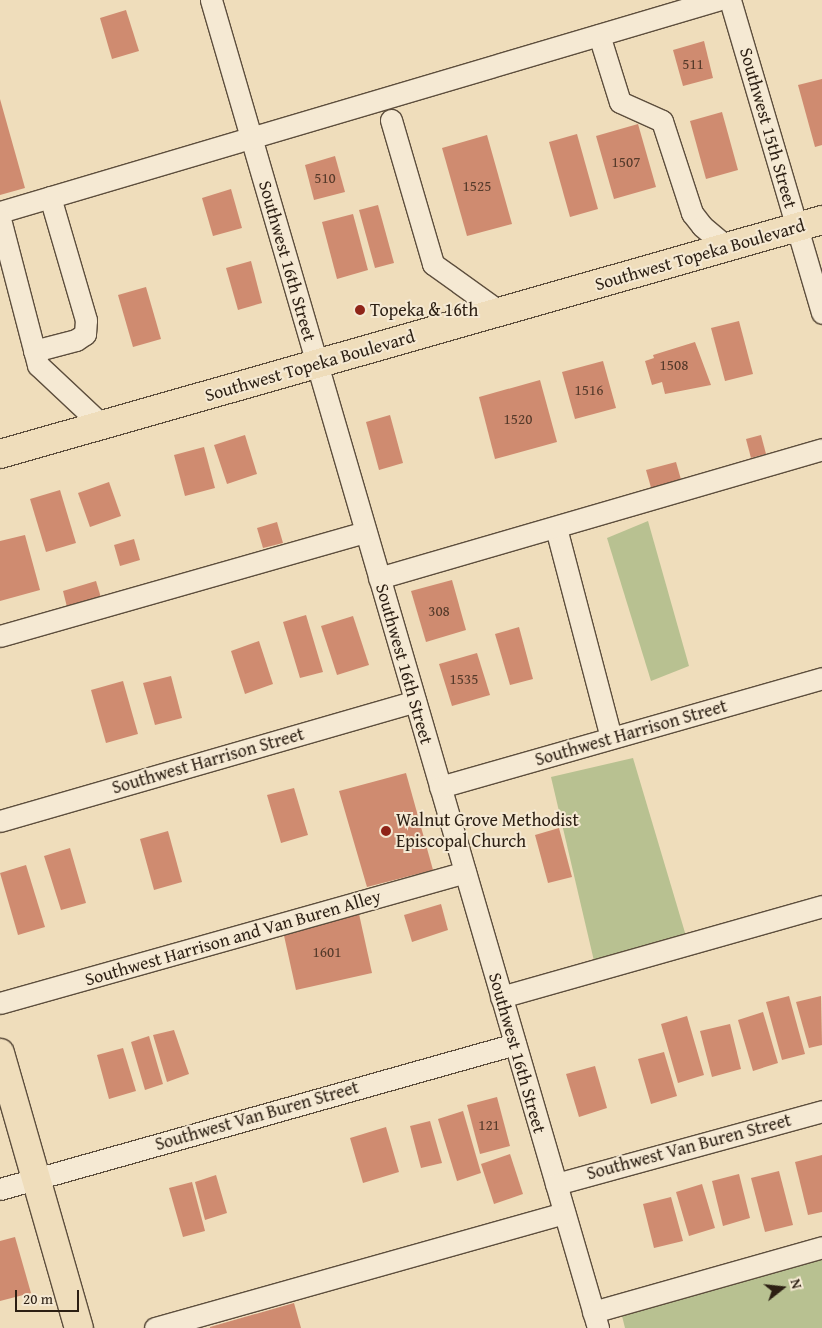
<!DOCTYPE html>
<html>
<head>
<meta charset="utf-8">
<style>
  body { margin:0 }
  #map { position:relative; width:822px; height:1328px; overflow:hidden; background:#efddbb; font-family:"Gentium Book Plus",serif }
  div>[style] { position:absolute }
  [style*='--x'] { left:calc(var(--x)*1px); top:calc(var(--y)*1px); width:calc(var(--w)*1px); rotate:calc(var(--a)*1deg) }
  .green>* { inset:0; background:#b8c191 }
  .building>* { inset:0; background:#cf8b70 }
  .roads { filter:drop-shadow(1px 0 #5d4e3d) drop-shadow(-1px 0 #5d4e3d) drop-shadow(0 1px #5d4e3d) drop-shadow(0 -1px #5d4e3d) }
  .minor>* { height:21px; margin:-10.5px; padding:0 10.5px; transform-origin:10.5px; border-radius:10.5px; background:#f5e9d3 }
  .major>* { height:28px; margin:-14px; padding:0 14px; transform-origin:14px; border-radius:14px; background:#efddbb }
  .dots>* { width:14px; height:14px; translate:-50% -50%; box-sizing:border-box; border:2px solid #f5e9d3; border-radius:50% }
  span { translate:-50% -50%; white-space:nowrap; text-align:center; line-height:1.15; -webkit-text-stroke:4px #f5e9d3; paint-order:stroke }
  .number-label { font-size:15px; color:#553a2a }
  .number-label span { -webkit-text-stroke-width:0 }
  .street-label { font-size:18px; color:#2c1f13 }
  .poi-label { font-size:18px; color:#2c1f13 }
  .left { translate:0 -50%; text-align:left }
  .north { position:absolute; left:757px; top:1263px; width:50px; height:50px; -webkit-text-stroke:4px #f5e9d3; paint-order:stroke; rotate:74deg; font-size:14px; font-weight:700; line-height:20px; text-align:center; color:#2c1f13 }
  .north::after { content:''; display:block; margin:auto; width:18px; height:22px; background:#2c1f13; clip-path:polygon(50% 0,100% 100%,50% 72%,0 100%) }
  .scale { position:absolute; left:15px; top:1290px; width:64px; height:22px; box-sizing:border-box; border:2px solid #2c1f13; border-top:0; padding-left:6px; font-size:15px; line-height:18px; white-space:nowrap; color:#2c1f13; -webkit-text-stroke:4px #f5e9d3; paint-order:stroke }
</style>
</head>
<body>
<div id="map">
  <div class="green">
    <i style="clip-path:polygon(648px 521px,689px 666px,651px 681px,607px 538px)"></i>
    <i style="clip-path:polygon(633px 758px,686px 936px,594px 961px,551px 777px)"></i>
    <i style="clip-path:polygon(822px 1257px,822px 1328px,625px 1328px,621px 1312px)"></i>
  </div>
  <div class="building">
    <i style="clip-path:polygon(126px 10px,139px 51px,112px 59px,100px 18px)"></i>
    <i style="clip-path:polygon(704px 41px,713px 78px,683px 86px,673px 50px)"></i>
    <i style="clip-path:polygon(822px 79px,822px 145px,815px 147px,798px 85px)"></i>
    <i style="clip-path:polygon(0 99px,25px 188px,0 195px)"></i>
    <i style="clip-path:polygon(722px 112px,738px 170px,706px 179px,690px 121px)"></i>
    <i style="clip-path:polygon(638px 124px,656px 187px,614px 199px,596px 136px)"></i>
    <i style="clip-path:polygon(577px 134px,598px 209px,570px 217px,549px 142px)"></i>
    <i style="clip-path:polygon(487px 135px,512px 224px,467px 236px,442px 148px)"></i>
    <i style="clip-path:polygon(335px 156px,345px 192px,314px 200px,305px 165px)"></i>
    <i style="clip-path:polygon(231px 189px,242px 228px,213px 236px,202px 198px)"></i>
    <i style="clip-path:polygon(378px 205px,394px 263px,375px 268px,359px 210px)"></i>
    <i style="clip-path:polygon(353px 214px,368px 270px,337px 279px,322px 222px)"></i>
    <i style="clip-path:polygon(251px 261px,262px 303px,238px 310px,226px 268px)"></i>
    <i style="clip-path:polygon(146px 287px,161px 339px,133px 347px,118px 295px)"></i>
    <i style="clip-path:polygon(739px 321px,753px 374px,725px 381px,711px 328px)"></i>
    <i style="clip-path:polygon(695px 342px,711px 385px,665px 394px,662px 382px,652px 385px,645px 361px,654px 358px,653px 355px)"></i>
    <i style="clip-path:polygon(603px 361px,616px 408px,575px 419px,562px 372px)"></i>
    <i style="clip-path:polygon(540px 380px,557px 442px,495px 459px,479px 397px)"></i>
    <i style="clip-path:polygon(390px 415px,403px 463px,379px 470px,366px 422px)"></i>
    <i style="clip-path:polygon(245px 435px,257px 474px,227px 484px,214px 445px)"></i>
    <i style="clip-path:polygon(761px 435px,766px 454px,751px 458px,746px 439px)"></i>
    <i style="clip-path:polygon(204px 447px,215px 488px,185px 496px,174px 455px)"></i>
    <i style="clip-path:polygon(676px 462px,682px 483px,652px 491px,646px 470px)"></i>
    <i style="clip-path:polygon(109px 482px,121px 516px,90px 527px,78px 493px)"></i>
    <i style="clip-path:polygon(60px 490px,76px 543px,46px 552px,30px 499px)"></i>
    <i style="clip-path:polygon(277px 522px,283px 543px,263px 548px,257px 528px)"></i>
    <i style="clip-path:polygon(25px 535px,40px 590px,0 601px,0 541px)"></i>
    <i style="clip-path:polygon(134px 539px,140px 560px,120px 566px,114px 545px)"></i>
    <i style="clip-path:polygon(452px 580px,466px 630px,426px 642px,411px 591px)"></i>
    <i style="clip-path:polygon(96px 581px,102px 601px,68px 611px,63px 591px)"></i>
    <i style="clip-path:polygon(306px 615px,323px 672px,300px 678px,283px 622px)"></i>
    <i style="clip-path:polygon(353px 616px,369px 665px,337px 675px,321px 626px)"></i>
    <i style="clip-path:polygon(519px 627px,533px 679px,510px 685px,495px 634px)"></i>
    <i style="clip-path:polygon(259px 641px,273px 684px,245px 694px,231px 651px)"></i>
    <i style="clip-path:polygon(477px 653px,490px 695px,452px 706px,439px 664px)"></i>
    <i style="clip-path:polygon(171px 676px,182px 718px,155px 725px,143px 683px)"></i>
    <i style="clip-path:polygon(123px 681px,138px 734px,106px 743px,91px 690px)"></i>
    <i style="clip-path:polygon(406px 773px,433px 870px,367px 887px,339px 791px)"></i>
    <i style="clip-path:polygon(294px 788px,308px 835px,281px 843px,267px 795px)"></i>
    <i style="clip-path:polygon(559px 828px,572px 877px,548px 883px,535px 835px)"></i>
    <i style="clip-path:polygon(168px 831px,182px 882px,154px 890px,140px 839px)"></i>
    <i style="clip-path:polygon(70px 848px,86px 903px,61px 910px,44px 856px)"></i>
    <i style="clip-path:polygon(26px 865px,45px 927px,18px 935px,0 873px)"></i>
    <i style="clip-path:polygon(441px 904px,448px 930px,412px 942px,404px 915px)"></i>
    <i style="clip-path:polygon(359px 914px,372px 973px,296px 990px,283px 931px)"></i>
    <i style="clip-path:polygon(789px 996px,805px 1054px,782px 1060px,766px 1002px)"></i>
    <i style="clip-path:polygon(821px 996px,822px 1045px,809px 1048px,796px 1002px)"></i>
    <i style="clip-path:polygon(763px 1012px,778px 1063px,753px 1071px,738px 1020px)"></i>
    <i style="clip-path:polygon(687px 1016px,704px 1075px,678px 1083px,661px 1024px)"></i>
    <i style="clip-path:polygon(730px 1024px,741px 1069px,712px 1077px,700px 1031px)"></i>
    <i style="clip-path:polygon(174px 1030px,189px 1074px,167px 1082px,153px 1035px)"></i>
    <i style="clip-path:polygon(149px 1036px,163px 1084px,145px 1090px,131px 1042px)"></i>
    <i style="clip-path:polygon(123px 1048px,136px 1091px,109px 1099px,97px 1055px)"></i>
    <i style="clip-path:polygon(664px 1052px,677px 1096px,651px 1104px,638px 1059px)"></i>
    <i style="clip-path:polygon(595px 1066px,607px 1108px,579px 1117px,566px 1074px)"></i>
    <i style="clip-path:polygon(497px 1097px,510px 1146px,480px 1154px,467px 1105px)"></i>
    <i style="clip-path:polygon(463px 1111px,481px 1173px,457px 1181px,438px 1119px)"></i>
    <i style="clip-path:polygon(430px 1121px,442px 1163px,421px 1168px,410px 1126px)"></i>
    <i style="clip-path:polygon(386px 1127px,399px 1172px,363px 1183px,350px 1138px)"></i>
    <i style="clip-path:polygon(510px 1154px,523px 1194px,494px 1204px,481px 1164px)"></i>
    <i style="clip-path:polygon(822px 1155px,822px 1212px,808px 1215px,795px 1162px)"></i>
    <i style="clip-path:polygon(779px 1171px,793px 1225px,765px 1232px,751px 1178px)"></i>
    <i style="clip-path:polygon(739px 1174px,750px 1218px,723px 1226px,712px 1181px)"></i>
    <i style="clip-path:polygon(216px 1175px,227px 1213px,205px 1220px,195px 1182px)"></i>
    <i style="clip-path:polygon(192px 1182px,205px 1231px,183px 1237px,169px 1188px)"></i>
    <i style="clip-path:polygon(702px 1184px,715px 1228px,689px 1236px,676px 1192px)"></i>
    <i style="clip-path:polygon(671px 1197px,683px 1241px,654px 1248px,643px 1204px)"></i>
    <i style="clip-path:polygon(15px 1237px,31px 1293px,0 1301px,0 1241px)"></i>
    <i style="clip-path:polygon(294px 1303px,301px 1328px,210px 1328px,210px 1327px)"></i>
  </div>
  <div class="roads">
    <div class="minor">
      <i style="--x:211;--y:0;--w:1383;--a:73.75"></i>
      <i style="--x:730;--y:0;--w:326;--a:73.6"></i>
      <i style="--x:599;--y:35;--w:70;--a:72.6"></i>
      <i style="--x:620;--y:102;--w:46;--a:24.3"></i>
      <i style="--x:662;--y:121;--w:97;--a:71.9"></i>
      <i style="--x:692;--y:213;--w:16;--a:52"></i>
      <i style="--x:702;--y:226;--w:33;--a:40"></i>
      <i style="--x:391;--y:120;--w:150;--a:73.7"></i>
      <i style="--x:433;--y:264;--w:82;--a:35.6"></i>
      <i style="--x:0;--y:212;--w:748;--a:-16.47"></i>
      <i style="--x:0;--y:219;--w:151;--a:75.4"></i>
      <i style="--x:38;--y:365;--w:88;--a:43.2"></i>
      <i style="--x:34;--y:351;--w:43;--a:-14.7"></i>
      <i style="--x:76;--y:340;--w:11;--a:-34"></i>
      <i style="--x:85;--y:334;--w:14;--a:-86"></i>
      <i style="--x:86;--y:320;--w:128;--a:-106.3"></i>
      <i style="--x:556;--y:528;--w:217;--a:75.3"></i>
      <i style="--x:379;--y:578;--w:461;--a:-16.2"></i>
      <i style="--x:0;--y:636;--w:380;--a:-15.9"></i>
      <i style="--x:440;--y:787;--w:397;--a:-15.9"></i>
      <i style="--x:0;--y:821;--w:432;--a:-16.1"></i>
      <i style="--x:501;--y:997;--w:334;--a:-15.8"></i>
      <i style="--x:0;--y:1003;--w:483;--a:-15.7"></i>
      <i style="--x:556;--y:1184;--w:276;--a:-15.3"></i>
      <i style="--x:0;--y:1189;--w:535;--a:-15.72"></i>
      <i style="--x:593;--y:1312;--w:238;--a:-15.8"></i>
      <i style="--x:155;--y:1328;--w:425;--a:-15.7"></i>
    </div>
    <div class="major">
      <i style="--x:0;--y:454;--w:855;--a:-15.89"></i>
      <i style="--x:0;--y:1053;--w:286;--a:74"></i>
    </div>
  </div>
  <div class="dots">
    <i style="left:360px;top:310px;background:#8f2418"></i>
    <i style="left:386px;top:831px;background:#8f2418"></i>
  </div>
  <div class="number-label">
    <span style="left:693px;top:64px">511</span>
    <span style="left:626px;top:162px">1507</span>
    <span style="left:325px;top:178px">510</span>
    <span style="left:477px;top:186px">1525</span>
    <span style="left:674px;top:365px">1508</span>
    <span style="left:589px;top:390px">1516</span>
    <span style="left:518px;top:419px">1520</span>
    <span style="left:439px;top:611px">308</span>
    <span style="left:464px;top:679px">1535</span>
    <span style="left:327px;top:952px">1601</span>
    <span style="left:489px;top:1125px">121</span>
  </div>
  <div class="street-label">
    <span style="left:768px;top:128px;rotate:74deg">Southwest 15th Street</span>
    <span style="left:700px;top:255px;rotate:-16deg">Southwest Topeka Boulevard</span>
    <span style="left:287px;top:261px;rotate:74deg">Southwest 16th Street</span>
    <span style="left:310px;top:366px;rotate:-16deg">Southwest Topeka Boulevard</span>
    <span style="left:404px;top:664px;rotate:74deg">Southwest 16th Street</span>
    <span style="left:631px;top:733px;rotate:-16deg">Southwest Harrison Street</span>
    <span style="left:208px;top:761px;rotate:-16deg">Southwest Harrison Street</span>
    <span style="left:233px;top:938px;rotate:-16deg">Southwest Harrison and Van Buren Alley</span>
    <span style="left:517px;top:1053px;rotate:74deg">Southwest 16th Street</span>
    <span style="left:257px;top:1116px;rotate:-16deg">Southwest Van Buren Street</span>
    <span style="left:689px;top:1147px;rotate:-15deg">Southwest Van Buren Street</span>
  </div>
  <div class="poi-label">
    <span class="left" style="left:370px;top:310px">Topeka &amp; 16th</span>
    <span class="left" style="left:396px;top:831px">Walnut Grove Methodist<br>Episcopal Church</span>
  </div>
  <div class="north">N</div>
  <div class="scale">20 m</div>
</div>
</body>
</html>
